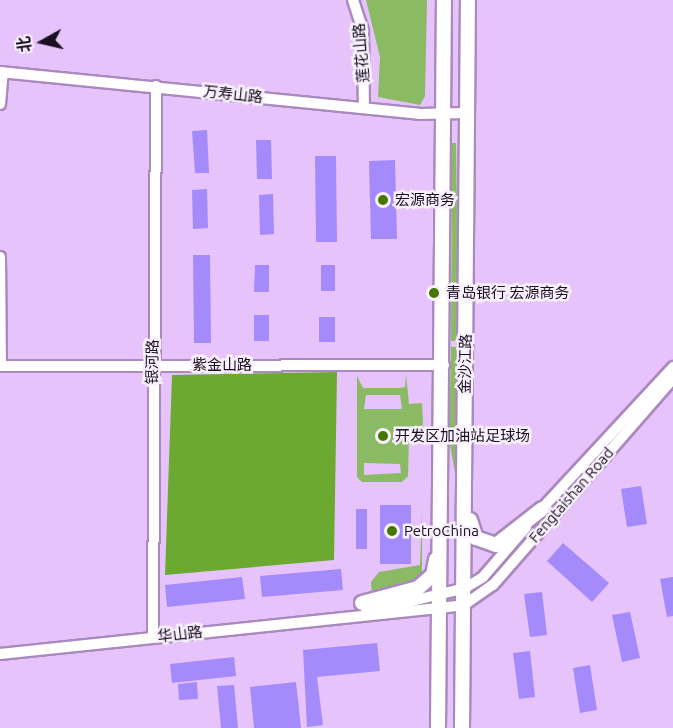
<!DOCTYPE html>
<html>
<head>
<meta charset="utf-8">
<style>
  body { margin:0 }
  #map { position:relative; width:673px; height:728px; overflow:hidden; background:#e6c3fb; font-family:Ubuntu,"Noto Sans SC",sans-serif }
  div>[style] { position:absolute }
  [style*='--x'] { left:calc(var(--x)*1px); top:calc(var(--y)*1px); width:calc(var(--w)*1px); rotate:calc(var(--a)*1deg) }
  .green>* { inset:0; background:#8aba63 }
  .forest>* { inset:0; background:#6ca930 }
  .building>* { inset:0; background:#a58afc }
  .roads { filter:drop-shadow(2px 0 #aa89be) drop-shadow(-2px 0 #aa89be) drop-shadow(0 2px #aa89be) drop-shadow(0 -2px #aa89be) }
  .minor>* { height:10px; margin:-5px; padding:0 5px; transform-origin:5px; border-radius:5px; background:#fff }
  .major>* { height:14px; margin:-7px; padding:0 7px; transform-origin:7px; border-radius:7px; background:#fff }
  .dots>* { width:16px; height:16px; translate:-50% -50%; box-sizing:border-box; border:3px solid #f8f1fc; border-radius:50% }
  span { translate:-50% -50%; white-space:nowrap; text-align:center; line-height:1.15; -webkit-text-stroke:5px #f8f1fc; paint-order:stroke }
  .street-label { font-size:15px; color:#1a0e21 }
  .poi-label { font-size:15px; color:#1a0e21 }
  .left { translate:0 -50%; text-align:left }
  .north { position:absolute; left:12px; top:12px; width:60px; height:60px; -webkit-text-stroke:4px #f8f1fc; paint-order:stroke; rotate:262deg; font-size:16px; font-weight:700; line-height:24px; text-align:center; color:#1a0e21 }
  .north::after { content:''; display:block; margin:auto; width:21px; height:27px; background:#1a0e21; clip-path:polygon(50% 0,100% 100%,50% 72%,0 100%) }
</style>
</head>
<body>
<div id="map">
  <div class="green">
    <i style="clip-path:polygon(366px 0,427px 0,425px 96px,420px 105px,378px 97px,380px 57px)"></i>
    <i style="clip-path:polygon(452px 143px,456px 143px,459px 341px,451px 341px)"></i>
    <i style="clip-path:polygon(451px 347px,459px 347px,455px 473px,449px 439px)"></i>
    <i style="clip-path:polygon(evenodd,406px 374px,409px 404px,422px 403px,423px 420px,422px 439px,409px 438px,408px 476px,402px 482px,362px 482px,357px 477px,357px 376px,363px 388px,399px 388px,405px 387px,406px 374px,366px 395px,400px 395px,402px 409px,364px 409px,366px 395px,406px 374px,364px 463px,400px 464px,401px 473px,364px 475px,364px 463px)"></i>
    <i style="clip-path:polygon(422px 513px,422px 575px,413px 584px,372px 597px,371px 582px,379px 572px,420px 565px)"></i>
  </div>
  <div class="forest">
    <i style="clip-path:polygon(337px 372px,334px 560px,165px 575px,172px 375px)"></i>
  </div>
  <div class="building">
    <i style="clip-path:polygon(207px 130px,209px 173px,195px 173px,192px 131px)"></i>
    <i style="clip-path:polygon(256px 140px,271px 140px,272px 179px,257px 179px)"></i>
    <i style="clip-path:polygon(315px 156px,336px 156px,337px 242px,316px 242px)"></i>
    <i style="clip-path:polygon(395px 160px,397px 239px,371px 239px,369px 161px)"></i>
    <i style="clip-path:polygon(207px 189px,208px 228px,193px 229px,192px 190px)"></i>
    <i style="clip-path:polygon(273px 194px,274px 234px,260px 235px,259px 195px)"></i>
    <i style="clip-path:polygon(193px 255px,210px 255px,211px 343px,194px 343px)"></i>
    <i style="clip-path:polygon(255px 265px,269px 265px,269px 292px,254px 292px)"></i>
    <i style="clip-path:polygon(321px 265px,335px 265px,335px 291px,321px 291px)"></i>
    <i style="clip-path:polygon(254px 315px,269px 315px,269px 341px,254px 341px)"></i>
    <i style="clip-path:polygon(319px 317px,335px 317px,335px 342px,319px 342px)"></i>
    <i style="clip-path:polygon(641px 486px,647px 524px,627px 527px,621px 489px)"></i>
    <i style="clip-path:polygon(380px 505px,411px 505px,411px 564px,380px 564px)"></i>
    <i style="clip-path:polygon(356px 509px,367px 509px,367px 549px,356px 549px)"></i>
    <i style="clip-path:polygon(563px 543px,609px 583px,592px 602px,547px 561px)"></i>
    <i style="clip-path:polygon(341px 569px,343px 590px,262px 597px,260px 576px)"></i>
    <i style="clip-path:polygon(242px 577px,245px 599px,167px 607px,165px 585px)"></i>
    <i style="clip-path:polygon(673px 577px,673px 616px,667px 617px,660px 579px)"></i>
    <i style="clip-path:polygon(542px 592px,547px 635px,530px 637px,524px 594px)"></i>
    <i style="clip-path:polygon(630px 612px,640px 658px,622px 662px,612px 615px)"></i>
    <i style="clip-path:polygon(377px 643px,380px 671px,317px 677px,323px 725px,307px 727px,303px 650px)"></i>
    <i style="clip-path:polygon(530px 651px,535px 697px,519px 699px,513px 653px)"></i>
    <i style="clip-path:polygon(234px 657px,236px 676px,172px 683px,170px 664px)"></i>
    <i style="clip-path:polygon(590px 665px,597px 710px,580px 713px,573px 668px)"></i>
    <i style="clip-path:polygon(197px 682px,198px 699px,179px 700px,178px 684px)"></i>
    <i style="clip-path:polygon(296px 682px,301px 728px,254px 728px,250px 687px)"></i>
    <i style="clip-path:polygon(234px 685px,238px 728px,221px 728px,217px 686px)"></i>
  </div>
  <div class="roads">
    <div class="minor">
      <i style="--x:353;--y:0;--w:33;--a:72"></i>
      <i style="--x:363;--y:31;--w:77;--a:89.3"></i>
      <i style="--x:0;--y:72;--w:421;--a:5.7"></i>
      <i style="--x:419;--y:114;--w:47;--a:-1.2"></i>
      <i style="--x:0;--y:104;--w:32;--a:-85"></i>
      <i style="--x:0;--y:257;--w:109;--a:89.5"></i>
      <i style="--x:0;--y:366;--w:444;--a:-0.1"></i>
      <i style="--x:538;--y:513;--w:199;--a:-47.2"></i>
      <i style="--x:366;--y:612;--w:102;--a:-13.6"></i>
      <i style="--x:465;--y:588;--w:21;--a:-31"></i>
      <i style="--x:483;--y:577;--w:66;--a:-49.3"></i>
      <i style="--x:153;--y:637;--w:551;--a:-89.69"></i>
      <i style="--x:0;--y:654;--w:467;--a:-6"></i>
      <i style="--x:464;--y:605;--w:35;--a:-35"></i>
      <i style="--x:493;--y:585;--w:274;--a:-48.9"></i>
    </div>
    <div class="major">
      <i style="--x:470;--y:520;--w:19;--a:72"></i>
      <i style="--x:476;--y:538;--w:21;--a:19"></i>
      <i style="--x:496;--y:545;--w:58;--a:-38"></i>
      <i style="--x:362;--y:603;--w:58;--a:-15"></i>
      <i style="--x:418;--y:588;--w:20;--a:-41"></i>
      <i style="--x:433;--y:575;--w:16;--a:-79"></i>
      <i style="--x:438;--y:728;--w:728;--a:-89.53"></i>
      <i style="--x:462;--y:728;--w:728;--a:-89.53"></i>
    </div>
  </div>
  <div class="dots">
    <i style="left:383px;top:200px;background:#457700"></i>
    <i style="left:434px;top:293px;background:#457700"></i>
    <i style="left:383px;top:436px;background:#457700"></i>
    <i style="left:392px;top:531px;background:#457700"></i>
  </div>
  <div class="street-label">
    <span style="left:361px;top:53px;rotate:-95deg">莲花山路</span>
    <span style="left:233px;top:94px;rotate:6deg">万寿山路</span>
    <span style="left:152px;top:362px;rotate:-89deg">银河路</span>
    <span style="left:465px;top:364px;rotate:-89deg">金沙江路</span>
    <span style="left:222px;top:365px">紫金山路</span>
    <span style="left:571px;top:495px;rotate:-49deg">Fengtaishan Road</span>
    <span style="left:180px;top:634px;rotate:-7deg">华山路</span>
  </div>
  <div class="poi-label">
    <span class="left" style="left:395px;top:200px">宏源商务</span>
    <span class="left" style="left:446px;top:293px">青岛银行 宏源商务</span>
    <span class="left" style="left:395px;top:436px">开发区加油站足球场</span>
    <span class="left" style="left:404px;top:531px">PetroChina</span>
  </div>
  <div class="north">北</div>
</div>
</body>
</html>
